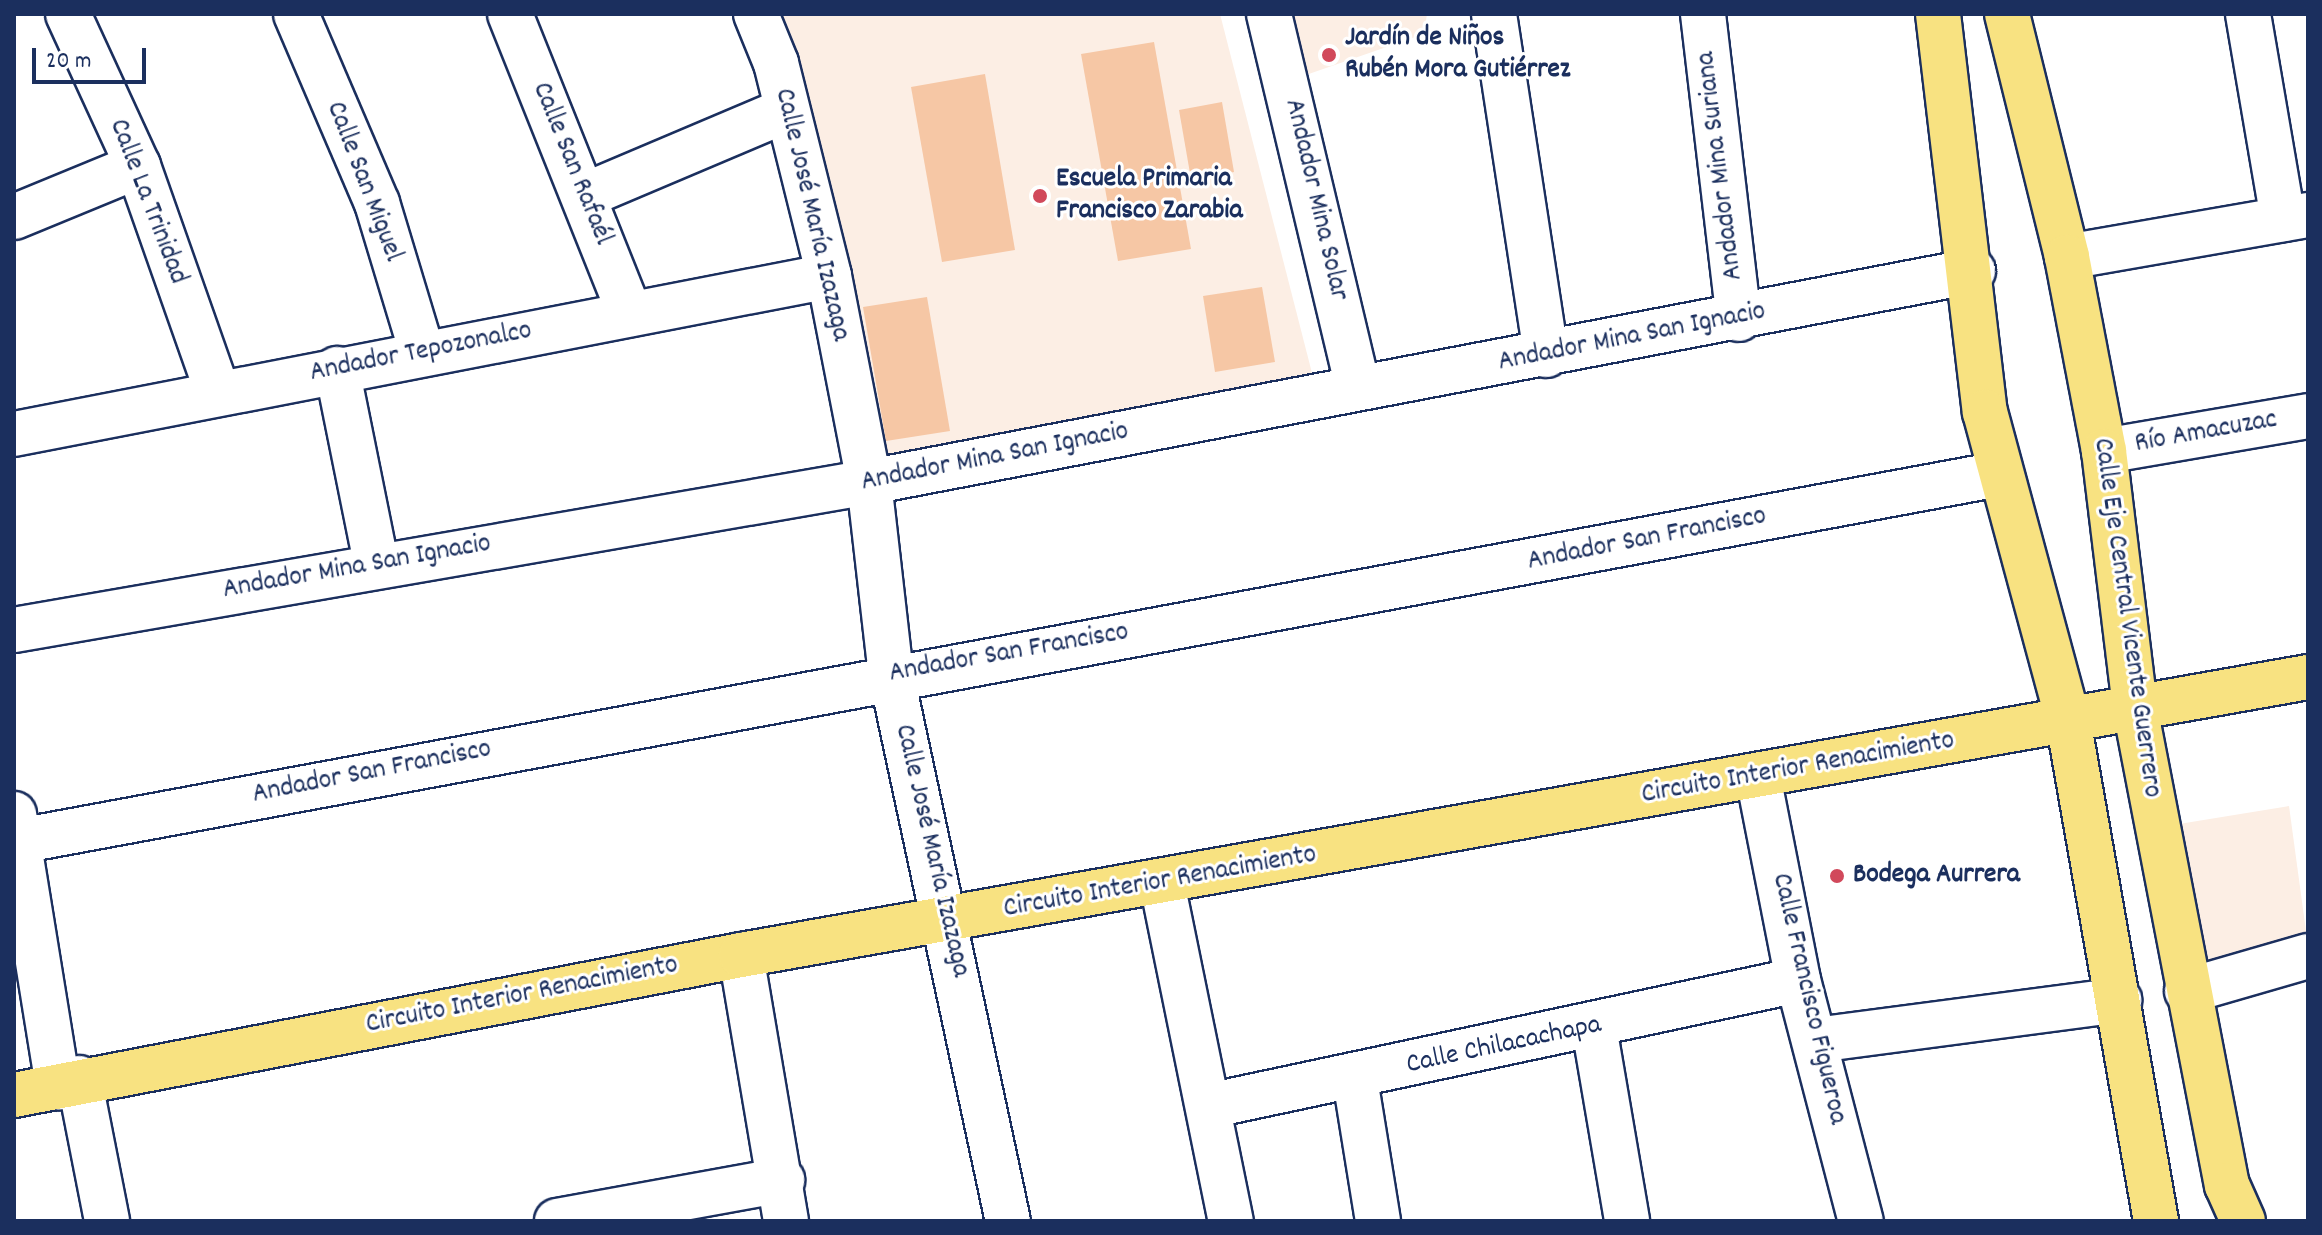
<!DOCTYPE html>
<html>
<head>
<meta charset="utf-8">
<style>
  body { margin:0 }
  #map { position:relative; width:2322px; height:1235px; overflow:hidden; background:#fff; font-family:Dekko,sans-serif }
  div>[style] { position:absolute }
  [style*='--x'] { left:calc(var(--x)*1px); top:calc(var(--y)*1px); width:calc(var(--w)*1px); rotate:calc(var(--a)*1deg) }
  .built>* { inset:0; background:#fceee4 }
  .building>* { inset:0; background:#f6c7a5 }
  .roads { filter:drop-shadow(2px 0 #1b2f5e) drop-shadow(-2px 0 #1b2f5e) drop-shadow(0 2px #1b2f5e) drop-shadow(0 -2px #1b2f5e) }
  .minor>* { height:44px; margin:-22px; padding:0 22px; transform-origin:22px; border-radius:22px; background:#fff }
  .major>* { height:44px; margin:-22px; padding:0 22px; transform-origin:22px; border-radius:22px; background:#f8e281 }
  .dots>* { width:22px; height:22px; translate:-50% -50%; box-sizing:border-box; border:4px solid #fff; border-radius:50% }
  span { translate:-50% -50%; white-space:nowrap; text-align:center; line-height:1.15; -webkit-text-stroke:6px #fff; paint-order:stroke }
  .poi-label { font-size:28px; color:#1b2f5e; font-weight:700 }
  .left { translate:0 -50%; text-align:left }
  .street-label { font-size:28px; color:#1b2f5e }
  .frame { position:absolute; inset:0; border:16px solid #1b2f5e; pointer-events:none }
  .scale { position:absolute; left:32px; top:48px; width:114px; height:36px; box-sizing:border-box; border:4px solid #1b2f5e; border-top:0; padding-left:10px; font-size:24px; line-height:28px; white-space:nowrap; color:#1b2f5e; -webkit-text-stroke:6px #fff; paint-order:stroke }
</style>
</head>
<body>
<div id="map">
  <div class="built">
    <i style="clip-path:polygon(768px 14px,1220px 14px,1313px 377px,881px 455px)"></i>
    <i style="clip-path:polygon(1280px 14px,1427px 14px,1424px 34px,1303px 76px)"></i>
    <i style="clip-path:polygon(2289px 806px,2308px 946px,2202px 963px,2179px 824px)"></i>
  </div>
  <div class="building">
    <i style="clip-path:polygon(1154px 42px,1191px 249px,1118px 261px,1081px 54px)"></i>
    <i style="clip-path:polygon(985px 74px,1015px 250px,942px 262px,911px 87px)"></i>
    <i style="clip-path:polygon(1222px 102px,1234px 172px,1191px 179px,1179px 110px)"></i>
    <i style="clip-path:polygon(1262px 287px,1275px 362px,1215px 372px,1203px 296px)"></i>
    <i style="clip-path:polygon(927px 297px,950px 431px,886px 441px,863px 307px)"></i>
  </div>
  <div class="roads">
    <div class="minor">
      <i style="--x:68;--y:14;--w:167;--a:65.3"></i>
      <i style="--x:138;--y:166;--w:241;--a:70.6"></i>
      <i style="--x:296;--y:14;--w:206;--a:66.8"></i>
      <i style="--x:377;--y:203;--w:156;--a:73.2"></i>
      <i style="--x:510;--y:14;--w:323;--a:68.2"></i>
      <i style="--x:756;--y:14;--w:53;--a:67.8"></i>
      <i style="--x:776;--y:63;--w:219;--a:76"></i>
      <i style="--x:829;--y:276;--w:210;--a:79"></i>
      <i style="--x:869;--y:482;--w:193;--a:83.5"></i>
      <i style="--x:891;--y:674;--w:559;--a:77.93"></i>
      <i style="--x:1269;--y:14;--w:383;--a:76.6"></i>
      <i style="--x:1494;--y:14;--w:345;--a:81.3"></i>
      <i style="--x:1703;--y:14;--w:307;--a:83.3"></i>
      <i style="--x:2248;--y:14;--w:208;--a:80.3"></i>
      <i style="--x:586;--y:195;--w:215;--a:-23"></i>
      <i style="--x:14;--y:217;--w:134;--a:-22.4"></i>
      <i style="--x:2067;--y:257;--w:245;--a:-9.9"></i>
      <i style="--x:337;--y:369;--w:198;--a:78.6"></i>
      <i style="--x:14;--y:434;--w:830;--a:-10.97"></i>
      <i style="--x:2104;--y:451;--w:207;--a:-9.7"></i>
      <i style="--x:14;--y:630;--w:868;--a:-9.82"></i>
      <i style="--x:869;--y:482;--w:1124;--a:-10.82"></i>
      <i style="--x:1758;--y:776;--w:208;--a:78.9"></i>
      <i style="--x:1798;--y:980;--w:249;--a:75.4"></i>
      <i style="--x:14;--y:814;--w:277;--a:80.8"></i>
      <i style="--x:19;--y:841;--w:2014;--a:-10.5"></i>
      <i style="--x:1162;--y:883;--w:345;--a:78.5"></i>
      <i style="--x:741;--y:955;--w:270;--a:80.4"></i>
      <i style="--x:2187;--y:991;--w:126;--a:-16.1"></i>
      <i style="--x:1594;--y:1027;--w:197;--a:80.3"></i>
      <i style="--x:1816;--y:1040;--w:306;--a:-7.5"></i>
      <i style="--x:79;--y:1078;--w:146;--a:78.9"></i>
      <i style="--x:1355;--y:1079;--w:144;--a:80.8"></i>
      <i style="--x:1208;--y:1106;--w:603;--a:-12.05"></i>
      <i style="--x:557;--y:1221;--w:229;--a:-10.3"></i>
    </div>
    <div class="major">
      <i style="--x:1938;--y:14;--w:401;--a:83.3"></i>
      <i style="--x:1985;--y:412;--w:319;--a:74.9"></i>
      <i style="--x:2068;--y:720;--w:509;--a:80.04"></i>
      <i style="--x:2007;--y:14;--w:250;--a:76.1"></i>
      <i style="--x:2067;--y:257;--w:197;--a:79.2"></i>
      <i style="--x:2104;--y:451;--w:259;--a:83.1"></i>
      <i style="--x:2135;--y:708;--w:486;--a:79.1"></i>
      <i style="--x:2227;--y:1185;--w:39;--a:66"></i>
      <i style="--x:14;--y:1095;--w:740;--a:-10.9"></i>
      <i style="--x:741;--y:955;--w:1591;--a:-10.06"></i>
    </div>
  </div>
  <div class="dots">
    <i style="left:1329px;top:55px;background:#d1495b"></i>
    <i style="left:1040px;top:196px;background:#d1495b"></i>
    <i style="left:1837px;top:876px;background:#d1495b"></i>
  </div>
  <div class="poi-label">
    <span class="left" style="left:1345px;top:55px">Jardín de Niños<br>Rubén Mora Gutiérrez</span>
    <span class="left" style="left:1056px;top:196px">Escuela Primaria<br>Francisco Zarabia</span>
    <span class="left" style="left:1853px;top:876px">Bodega Aurrera</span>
  </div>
  <div class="street-label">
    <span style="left:571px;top:164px;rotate:68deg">Calle San Rafaél</span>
    <span style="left:1721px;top:166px;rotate:-97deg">Andador Mina Suriana</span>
    <span style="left:363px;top:182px;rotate:69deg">Calle San Miguel</span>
    <span style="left:1315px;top:200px;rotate:77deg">Andador Mina Solar</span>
    <span style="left:147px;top:202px;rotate:69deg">Calle La Trinidad</span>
    <span style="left:811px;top:215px;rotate:77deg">Calle José María Izazaga</span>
    <span style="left:1632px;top:338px;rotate:-11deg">Andador Mina San Ignacio</span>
    <span style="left:421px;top:353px;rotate:-11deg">Andador Tepozonalco</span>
    <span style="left:2206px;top:433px;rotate:-10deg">Río Amacuzac</span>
    <span style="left:995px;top:458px;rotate:-11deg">Andador Mina San Ignacio</span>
    <span style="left:1647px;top:540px;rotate:-11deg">Andador San Francisco</span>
    <span style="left:357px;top:568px;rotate:-10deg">Andador Mina San Ignacio</span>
    <span style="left:2126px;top:618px;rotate:82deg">Calle Eje Central Vicente Guerrero</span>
    <span style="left:1009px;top:654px;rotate:-10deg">Andador San Francisco</span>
    <span style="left:1798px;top:769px;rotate:-10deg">Circuito Interior Renacimiento</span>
    <span style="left:372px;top:773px;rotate:-11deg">Andador San Francisco</span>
    <span style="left:931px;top:851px;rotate:77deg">Calle José María Izazaga</span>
    <span style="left:1160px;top:883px;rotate:-10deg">Circuito Interior Renacimiento</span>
    <span style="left:522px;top:996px;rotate:-11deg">Circuito Interior Renacimiento</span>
    <span style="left:1808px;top:999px;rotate:77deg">Calle Francisco Figueroa</span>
    <span style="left:1504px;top:1046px;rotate:-12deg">Calle Chilacachapa</span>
  </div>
  <div class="frame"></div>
  <div class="scale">20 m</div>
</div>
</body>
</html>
